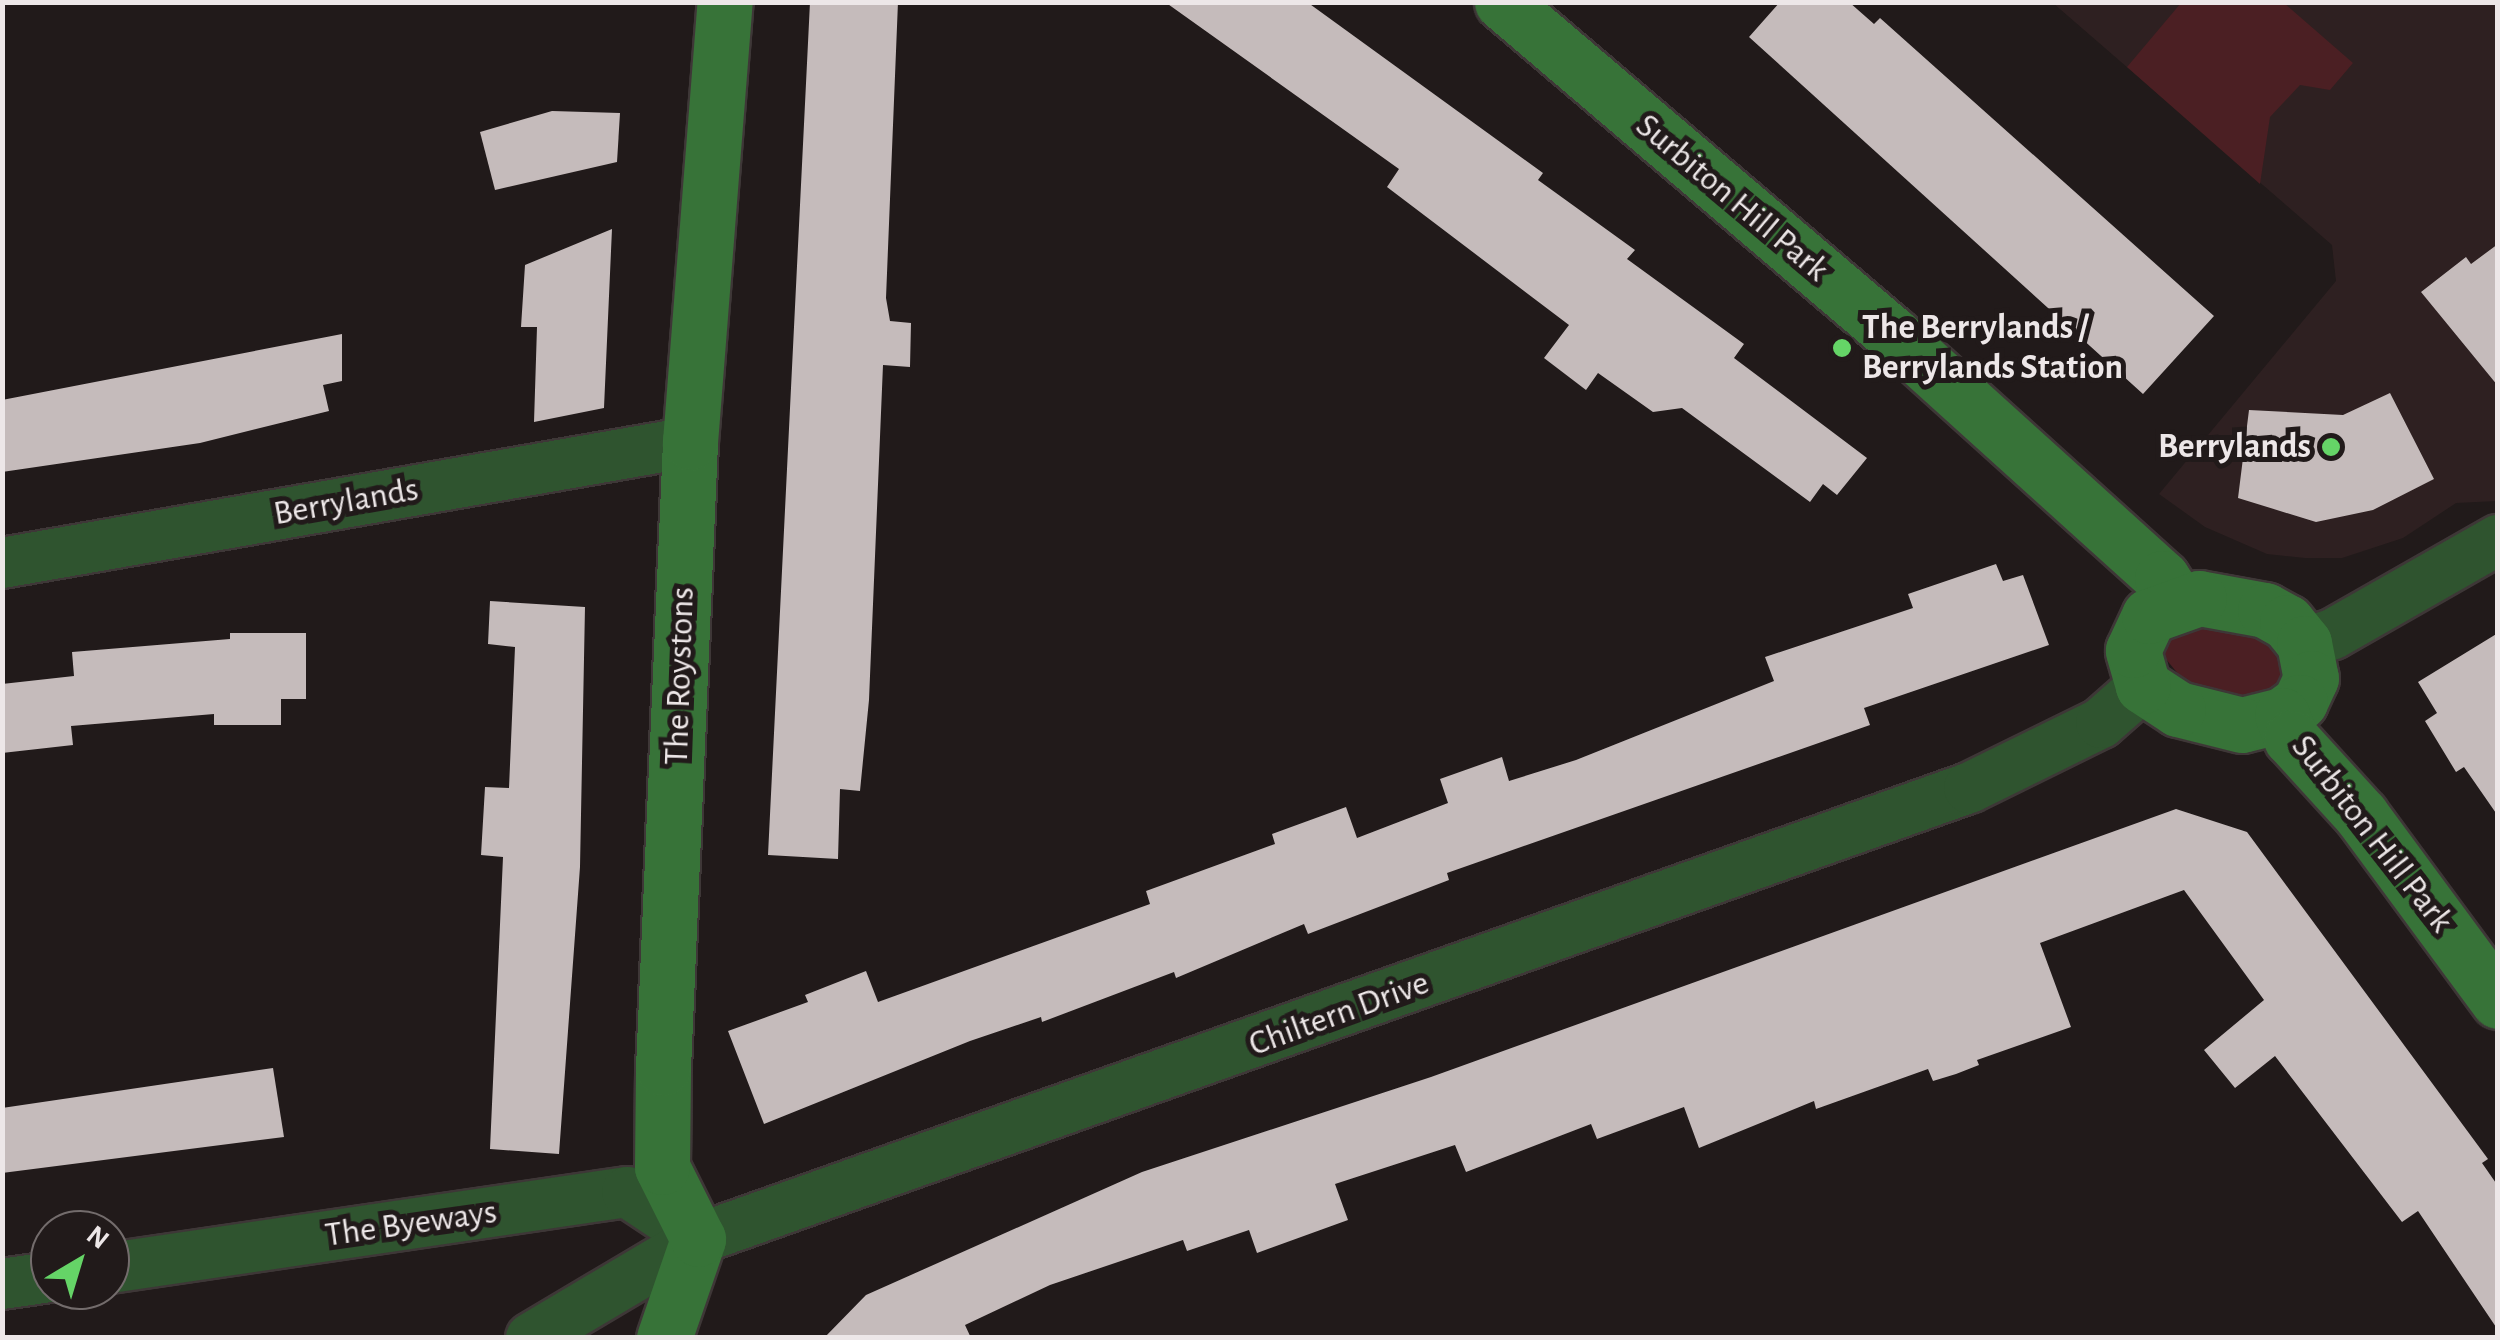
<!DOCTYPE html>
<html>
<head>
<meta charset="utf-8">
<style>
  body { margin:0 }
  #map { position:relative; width:2500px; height:1340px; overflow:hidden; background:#211a1a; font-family:"Alegreya Sans",sans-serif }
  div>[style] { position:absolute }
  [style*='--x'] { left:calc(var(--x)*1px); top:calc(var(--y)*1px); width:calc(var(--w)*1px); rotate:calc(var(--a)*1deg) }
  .built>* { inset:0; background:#2e2021 }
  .green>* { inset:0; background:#4b1f23 }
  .building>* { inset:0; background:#c5bbbb }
  .roads { filter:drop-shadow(2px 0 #3e3737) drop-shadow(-2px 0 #3e3737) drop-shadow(0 2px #3e3737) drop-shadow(0 -2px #3e3737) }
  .street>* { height:50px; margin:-25px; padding:0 25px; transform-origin:25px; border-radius:25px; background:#2f542f }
  .secondary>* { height:55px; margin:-27.5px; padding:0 27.5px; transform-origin:27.5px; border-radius:27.5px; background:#377338 }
  .dots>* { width:28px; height:28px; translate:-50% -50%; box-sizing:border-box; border:5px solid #211a1a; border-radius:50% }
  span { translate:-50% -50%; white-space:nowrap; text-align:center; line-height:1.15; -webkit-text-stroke:10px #211a1a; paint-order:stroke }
  .street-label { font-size:35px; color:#ede7e8 }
  .poi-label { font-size:35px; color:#ede7e8; font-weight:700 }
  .left { translate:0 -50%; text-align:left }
  .right { translate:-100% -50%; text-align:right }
  .frame { position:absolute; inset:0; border:5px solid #ede7e8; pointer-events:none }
  .north { position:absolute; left:30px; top:1210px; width:100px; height:100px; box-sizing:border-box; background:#211a1a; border:2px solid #736c6c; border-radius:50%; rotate:38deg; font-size:28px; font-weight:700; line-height:40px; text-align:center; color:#ede7e8 }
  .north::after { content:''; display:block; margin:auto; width:35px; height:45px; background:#65d467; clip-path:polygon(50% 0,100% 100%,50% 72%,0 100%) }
</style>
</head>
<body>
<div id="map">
  <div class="built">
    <i style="clip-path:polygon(2053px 3px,2497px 3px,2497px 501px,2456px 503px,2403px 538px,2342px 558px,2305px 558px,2267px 554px,2205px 527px,2159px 494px,2336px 281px,2332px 245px)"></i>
  </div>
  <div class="green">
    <i style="clip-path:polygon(2181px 3px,2284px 3px,2353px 63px,2330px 90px,2300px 85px,2270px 117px,2260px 184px,2127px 67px)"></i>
    <i style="clip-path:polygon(2192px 626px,2270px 639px,2283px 663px,2283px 682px,2252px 700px,2184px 681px,2165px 658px,2165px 637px)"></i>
  </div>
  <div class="building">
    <i style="clip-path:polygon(810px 2px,898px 2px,886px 298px,890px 321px,911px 323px,910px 367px,883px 365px,869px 700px,860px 791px,840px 789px,838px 859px,768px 855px)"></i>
    <i style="clip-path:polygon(1165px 2px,1307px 2px,1543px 173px,1538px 180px,1635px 250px,1627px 259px,1744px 344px,1734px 358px,1867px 458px,1837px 495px,1823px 484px,1810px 502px,1682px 408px,1653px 412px,1598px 373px,1586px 390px,1544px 358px,1569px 325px,1387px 187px,1399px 169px)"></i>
    <i style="clip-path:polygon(1780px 2px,1849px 2px,1874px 24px,1880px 18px,2214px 316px,2143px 394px,1749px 37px)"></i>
    <i style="clip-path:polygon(552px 111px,620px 113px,617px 162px,495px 190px,480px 132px)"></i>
    <i style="clip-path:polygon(612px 229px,604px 408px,534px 422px,537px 327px,521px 327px,525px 265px)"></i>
    <i style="clip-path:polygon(2498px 244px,2498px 386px,2421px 292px,2466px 257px,2471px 264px)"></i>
    <i style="clip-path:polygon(342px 334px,342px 381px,323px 385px,329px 411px,200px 443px,2px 472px,2px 400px)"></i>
    <i style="clip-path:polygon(2390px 393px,2434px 479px,2373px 510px,2316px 522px,2238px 498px,2249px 410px,2343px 415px)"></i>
    <i style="clip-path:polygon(1996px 564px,2003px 581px,2023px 575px,2049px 645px,1864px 708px,1870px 725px,1447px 873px,1449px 880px,1308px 934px,1304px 924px,1176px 978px,1174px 972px,1042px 1022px,1041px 1017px,970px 1041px,764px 1124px,728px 1031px,808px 1002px,805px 995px,866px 971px,878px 1002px,1150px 904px,1146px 891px,1275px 844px,1272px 834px,1346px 807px,1357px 838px,1448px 803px,1440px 779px,1502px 757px,1509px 781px,1576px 760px,1774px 681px,1765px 657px,1913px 608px,1908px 594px)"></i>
    <i style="clip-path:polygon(490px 601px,585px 607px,580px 867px,559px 1154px,490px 1149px,503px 857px,481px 855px,485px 787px,509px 788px,515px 647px,488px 644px)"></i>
    <i style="clip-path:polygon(230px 633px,306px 633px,306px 699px,281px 699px,281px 725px,214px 725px,214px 714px,71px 726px,73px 745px,2px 753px,2px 684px,74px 676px,72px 652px,230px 639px)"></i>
    <i style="clip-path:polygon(2498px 633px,2498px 816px,2464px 767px,2456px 772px,2425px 721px,2437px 713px,2418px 682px)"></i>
    <i style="clip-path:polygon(2176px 809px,2247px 832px,2488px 1159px,2482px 1163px,2498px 1186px,2498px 1330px,2418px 1211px,2402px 1222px,2275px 1056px,2235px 1088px,2204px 1050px,2264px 1000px,2184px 890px,2040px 943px,2071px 1027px,1977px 1060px,1979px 1065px,1956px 1074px,1933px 1081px,1928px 1069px,1816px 1109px,1814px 1101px,1699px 1148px,1684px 1107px,1597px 1139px,1591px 1124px,1466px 1172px,1455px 1145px,1335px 1184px,1348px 1220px,1257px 1253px,1249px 1230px,1187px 1251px,1183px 1240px,1050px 1285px,965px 1325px,971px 1338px,824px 1338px,866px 1295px,1142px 1172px,1431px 1077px)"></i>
    <i style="clip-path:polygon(273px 1068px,284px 1137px,2px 1173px,2px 1108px)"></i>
  </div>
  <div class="roads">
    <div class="street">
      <i style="--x:2;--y:563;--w:699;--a:-9.97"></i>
      <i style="--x:2304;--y:643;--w:30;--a:-17"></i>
      <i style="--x:2333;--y:634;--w:190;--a:-29.7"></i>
      <i style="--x:110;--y:1268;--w:523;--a:-8.36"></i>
      <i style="--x:627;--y:1192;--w:85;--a:33.5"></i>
      <i style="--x:2;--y:1284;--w:49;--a:-8.3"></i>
      <i style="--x:531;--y:1338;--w:194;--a:-30.7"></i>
      <i style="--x:698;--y:1239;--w:1349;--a:-19.54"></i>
      <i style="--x:1969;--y:788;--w:147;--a:-26.2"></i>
      <i style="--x:2101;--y:723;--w:56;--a:-41.4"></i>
    </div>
    <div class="secondary">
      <i style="--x:1502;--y:2;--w:512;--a:40.41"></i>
      <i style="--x:1892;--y:334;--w:364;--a:42.1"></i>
      <i style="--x:2162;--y:578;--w:27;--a:57"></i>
      <i style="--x:2199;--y:598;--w:67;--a:10.3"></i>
      <i style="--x:2265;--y:610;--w:25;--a:29"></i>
      <i style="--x:2287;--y:622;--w:27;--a:51"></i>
      <i style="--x:2304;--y:643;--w:36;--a:79"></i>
      <i style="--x:2311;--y:678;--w:26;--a:115"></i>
      <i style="--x:2300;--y:702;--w:22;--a:144"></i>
      <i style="--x:2282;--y:715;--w:41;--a:166"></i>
      <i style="--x:2242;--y:725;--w:66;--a:-166"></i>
      <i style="--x:2178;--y:709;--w:42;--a:-146.7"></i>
      <i style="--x:2143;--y:686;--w:37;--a:-106"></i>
      <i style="--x:2133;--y:650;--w:38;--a:-65"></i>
      <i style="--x:2149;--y:616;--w:53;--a:-19.8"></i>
      <i style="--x:2282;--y:715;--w:25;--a:69"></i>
      <i style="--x:2291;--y:738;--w:104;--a:47.7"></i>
      <i style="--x:2361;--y:815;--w:231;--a:53.6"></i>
      <i style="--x:664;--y:1338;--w:105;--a:-71"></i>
      <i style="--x:698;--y:1239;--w:80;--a:-116.6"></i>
      <i style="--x:662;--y:1167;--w:99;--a:-89.4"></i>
      <i style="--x:663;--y:1068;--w:627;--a:-87.53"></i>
      <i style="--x:690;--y:442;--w:441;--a:-85.5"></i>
    </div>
  </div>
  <div class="dots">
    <i style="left:1842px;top:348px;background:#65d467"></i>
    <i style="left:2331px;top:447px;background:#65d467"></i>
  </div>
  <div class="street-label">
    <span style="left:1732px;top:198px;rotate:40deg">Surbiton Hill Park</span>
    <span style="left:346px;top:502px;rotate:-10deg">Berrylands</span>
    <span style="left:680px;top:676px;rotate:-88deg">The Roystons</span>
    <span style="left:2372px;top:834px;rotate:52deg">Surbiton Hill Park</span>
    <span style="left:1339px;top:1014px;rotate:-20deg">Chiltern Drive</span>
    <span style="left:411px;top:1224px;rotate:-8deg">The Byeways</span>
  </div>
  <div class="poi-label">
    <span class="left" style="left:1862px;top:348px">The Berrylands /<br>Berrylands Station</span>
    <span class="right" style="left:2311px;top:447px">Berrylands</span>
  </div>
  <div class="frame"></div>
  <div class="north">N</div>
</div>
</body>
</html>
